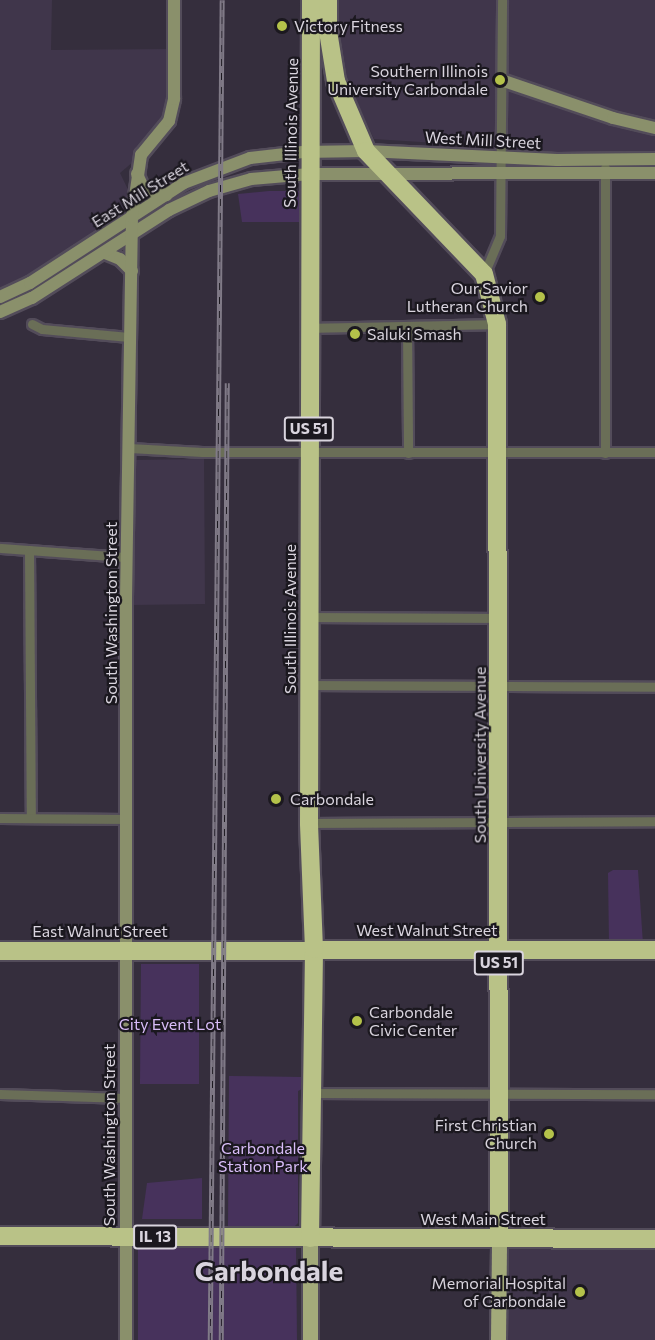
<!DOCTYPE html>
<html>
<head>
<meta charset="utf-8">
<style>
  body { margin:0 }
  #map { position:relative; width:655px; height:1340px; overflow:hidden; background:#352e3d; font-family:Commissioner,sans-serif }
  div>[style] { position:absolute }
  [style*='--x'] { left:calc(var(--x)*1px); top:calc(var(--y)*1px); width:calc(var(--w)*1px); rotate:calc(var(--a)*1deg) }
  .built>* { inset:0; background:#40364b }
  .green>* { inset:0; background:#47325c }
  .roads { filter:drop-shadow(2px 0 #534c5a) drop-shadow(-2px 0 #534c5a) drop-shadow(0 2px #534c5a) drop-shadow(0 -2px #534c5a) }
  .street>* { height:9px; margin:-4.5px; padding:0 4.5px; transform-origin:4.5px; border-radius:4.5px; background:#6a6e57 }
  .secondary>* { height:12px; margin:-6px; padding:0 6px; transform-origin:6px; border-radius:6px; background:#8a906b }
  .primary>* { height:15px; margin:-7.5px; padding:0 7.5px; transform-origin:7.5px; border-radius:7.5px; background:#a3aa7a }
  .highway>* { height:18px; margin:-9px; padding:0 9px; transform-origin:9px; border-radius:9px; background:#b9c287 }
  .rail>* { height:4.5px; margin-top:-2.25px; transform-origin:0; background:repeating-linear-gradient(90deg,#1b181f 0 7px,#807a87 0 14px); box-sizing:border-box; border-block:2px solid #807a87 }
  .dots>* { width:16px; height:16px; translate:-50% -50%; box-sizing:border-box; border:3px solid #1b181f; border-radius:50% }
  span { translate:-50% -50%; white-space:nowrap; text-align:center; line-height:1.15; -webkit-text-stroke:4.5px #1b181f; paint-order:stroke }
  .shield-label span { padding:2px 4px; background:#1b181f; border:2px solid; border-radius:4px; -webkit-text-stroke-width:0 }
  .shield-label { font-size:15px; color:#d9d4de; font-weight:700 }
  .poi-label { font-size:16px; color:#d9d4de }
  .left { translate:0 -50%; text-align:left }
  .right { translate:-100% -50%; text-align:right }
  .street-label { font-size:16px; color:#d9d4de }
  .park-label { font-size:16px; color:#d9bdf9 }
  .town-label { font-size:28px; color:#d9d4de; font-weight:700 }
</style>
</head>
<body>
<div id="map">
  <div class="built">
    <i style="clip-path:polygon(0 0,52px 0,51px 50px,174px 49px,169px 121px,141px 155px,120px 173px,134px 202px,55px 268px,0 297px)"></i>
    <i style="clip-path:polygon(336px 0,655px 0,655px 156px,513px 154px,452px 144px,374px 139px,343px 72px)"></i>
    <i style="clip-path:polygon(204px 459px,205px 604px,132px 605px,133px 460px)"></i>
    <i style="clip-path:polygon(504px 1243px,655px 1244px,655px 1340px,505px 1340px)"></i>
  </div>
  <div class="green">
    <i style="clip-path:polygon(269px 191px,301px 191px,302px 222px,242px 222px,238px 194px)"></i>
    <i style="clip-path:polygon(613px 870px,638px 870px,643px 944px,609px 944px,608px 873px)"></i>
    <i style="clip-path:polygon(141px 964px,199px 964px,199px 1084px,140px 1084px)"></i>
    <i style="clip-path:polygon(229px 1076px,302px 1077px,302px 1089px,298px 1091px,298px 1223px,294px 1227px,228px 1227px)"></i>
    <i style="clip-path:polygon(202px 1178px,202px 1219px,142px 1219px,147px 1183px)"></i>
    <i style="clip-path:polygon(138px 1242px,296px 1244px,297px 1340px,138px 1340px)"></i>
  </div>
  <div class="roads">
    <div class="street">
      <i style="--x:484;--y:274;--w:41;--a:-67.2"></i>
      <i style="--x:500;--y:236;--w:236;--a:-89.5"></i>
      <i style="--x:32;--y:324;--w:11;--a:27"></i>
      <i style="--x:42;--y:329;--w:87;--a:5.3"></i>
      <i style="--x:407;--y:326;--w:127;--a:89.5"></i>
      <i style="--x:309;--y:328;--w:188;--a:-1.2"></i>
      <i style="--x:129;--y:448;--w:73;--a:3.1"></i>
      <i style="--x:202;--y:452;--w:453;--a:0"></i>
      <i style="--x:605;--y:453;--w:285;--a:-90"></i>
      <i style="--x:0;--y:548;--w:127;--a:4.1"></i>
      <i style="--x:29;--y:550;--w:267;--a:89.6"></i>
      <i style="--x:309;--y:617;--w:191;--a:0.3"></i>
      <i style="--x:309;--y:685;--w:346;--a:0.3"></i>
      <i style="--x:0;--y:818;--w:126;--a:0.5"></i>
      <i style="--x:309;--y:823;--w:346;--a:-0.3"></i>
      <i style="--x:312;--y:1093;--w:343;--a:0.2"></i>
      <i style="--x:0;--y:1094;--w:125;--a:1.8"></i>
    </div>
    <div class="secondary">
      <i style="--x:501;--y:80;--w:118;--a:18.7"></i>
      <i style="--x:613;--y:118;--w:43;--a:13.4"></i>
      <i style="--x:137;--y:174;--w:17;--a:66"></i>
      <i style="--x:144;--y:190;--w:23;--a:13"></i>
      <i style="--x:105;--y:253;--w:16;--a:22"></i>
      <i style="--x:120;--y:259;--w:17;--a:45"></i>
      <i style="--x:0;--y:297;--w:33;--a:-25"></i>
      <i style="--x:30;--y:283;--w:184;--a:-33"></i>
      <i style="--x:184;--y:183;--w:71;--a:-20.7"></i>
      <i style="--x:250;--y:158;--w:53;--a:-6.5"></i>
      <i style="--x:303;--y:152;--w:63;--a:-0.9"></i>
      <i style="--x:366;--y:151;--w:191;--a:2.7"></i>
      <i style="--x:557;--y:160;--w:98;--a:-0.6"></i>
      <i style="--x:0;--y:312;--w:35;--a:-24"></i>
      <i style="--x:32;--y:298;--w:163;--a:-32.7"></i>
      <i style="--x:169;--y:210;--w:44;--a:-25.4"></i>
      <i style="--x:209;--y:191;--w:44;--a:-15.9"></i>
      <i style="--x:251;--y:179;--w:59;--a:-4.8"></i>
      <i style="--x:310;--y:174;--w:345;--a:-0.2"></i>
      <i style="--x:126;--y:1340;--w:742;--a:-90"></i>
      <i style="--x:126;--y:598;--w:381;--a:-89.1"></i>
      <i style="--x:132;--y:217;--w:63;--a:-81.7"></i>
      <i style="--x:141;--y:155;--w:44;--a:-50.5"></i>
      <i style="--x:169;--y:121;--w:23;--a:-77"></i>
      <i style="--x:174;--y:99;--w:99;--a:-90"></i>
    </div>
    <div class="primary">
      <i style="--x:310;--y:1340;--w:102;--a:-90"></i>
      <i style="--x:498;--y:1340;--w:102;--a:-89.4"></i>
    </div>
    <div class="highway">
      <i style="--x:328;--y:0;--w:31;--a:90"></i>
      <i style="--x:328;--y:31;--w:51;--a:80.9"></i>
      <i style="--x:336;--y:81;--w:76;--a:66.8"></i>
      <i style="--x:366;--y:151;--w:170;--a:46.2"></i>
      <i style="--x:484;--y:274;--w:52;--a:75.4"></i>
      <i style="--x:497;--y:324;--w:914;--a:89.87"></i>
      <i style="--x:0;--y:951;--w:655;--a:-0.09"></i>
      <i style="--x:0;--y:1236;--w:655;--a:0.26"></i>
      <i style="--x:310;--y:1238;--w:289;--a:-89.2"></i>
      <i style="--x:314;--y:949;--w:126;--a:-92.3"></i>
      <i style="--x:309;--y:823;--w:823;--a:-89.86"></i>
    </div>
  </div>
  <div class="rail">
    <i style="--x:210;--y:1340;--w:1340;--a:-89.49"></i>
    <i style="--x:221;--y:1340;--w:957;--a:-89.64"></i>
  </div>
  <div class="dots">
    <i style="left:282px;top:26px;background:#b4c24a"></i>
    <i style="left:500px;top:80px;background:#b4c24a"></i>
    <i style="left:540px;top:297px;background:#b4c24a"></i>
    <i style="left:355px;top:334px;background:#b4c24a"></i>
    <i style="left:276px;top:799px;background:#b4c24a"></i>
    <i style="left:357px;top:1021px;background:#b4c24a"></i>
    <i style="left:549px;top:1134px;background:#b4c24a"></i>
    <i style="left:580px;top:1292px;background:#b4c24a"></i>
  </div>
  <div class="shield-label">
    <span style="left:309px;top:429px">US 51</span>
    <span style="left:499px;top:963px">US 51</span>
    <span style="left:155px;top:1237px">IL 13</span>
  </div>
  <div class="poi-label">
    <span class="left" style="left:294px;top:26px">Victory Fitness</span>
    <span class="right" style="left:488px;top:80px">Southern Illinois<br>University Carbondale</span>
    <span class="right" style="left:528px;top:297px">Our Savior<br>Lutheran Church</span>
    <span class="left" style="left:367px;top:334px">Saluki Smash</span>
    <span class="left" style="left:290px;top:799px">Carbondale</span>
    <span class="left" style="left:369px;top:1021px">Carbondale<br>Civic Center</span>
    <span class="right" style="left:537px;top:1134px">First Christian<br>Church</span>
    <span class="right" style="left:566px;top:1292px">Memorial Hospital<br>of Carbondale</span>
  </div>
  <div class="street-label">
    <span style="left:291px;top:133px;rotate:-89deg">South Illinois Avenue</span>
    <span style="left:483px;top:140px;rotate:3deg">West Mill Street</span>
    <span style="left:140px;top:194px;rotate:-32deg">East Mill Street</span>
    <span style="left:111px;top:613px;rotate:-90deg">South Washington Street</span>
    <span style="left:290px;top:619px;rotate:-90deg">South Illinois Avenue</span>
    <span style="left:480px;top:755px;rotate:-90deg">South University Avenue</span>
    <span style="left:427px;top:930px">West Walnut Street</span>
    <span style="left:100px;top:931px">East Walnut Street</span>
    <span style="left:109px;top:1135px;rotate:-90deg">South Washington Street</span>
    <span style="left:483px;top:1219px">West Main Street</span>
  </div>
  <div class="park-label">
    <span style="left:170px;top:1024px">City Event Lot</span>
    <span style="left:263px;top:1157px">Carbondale<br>Station Park</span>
  </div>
  <div class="town-label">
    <span style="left:269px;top:1270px">Carbondale</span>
  </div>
</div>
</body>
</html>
